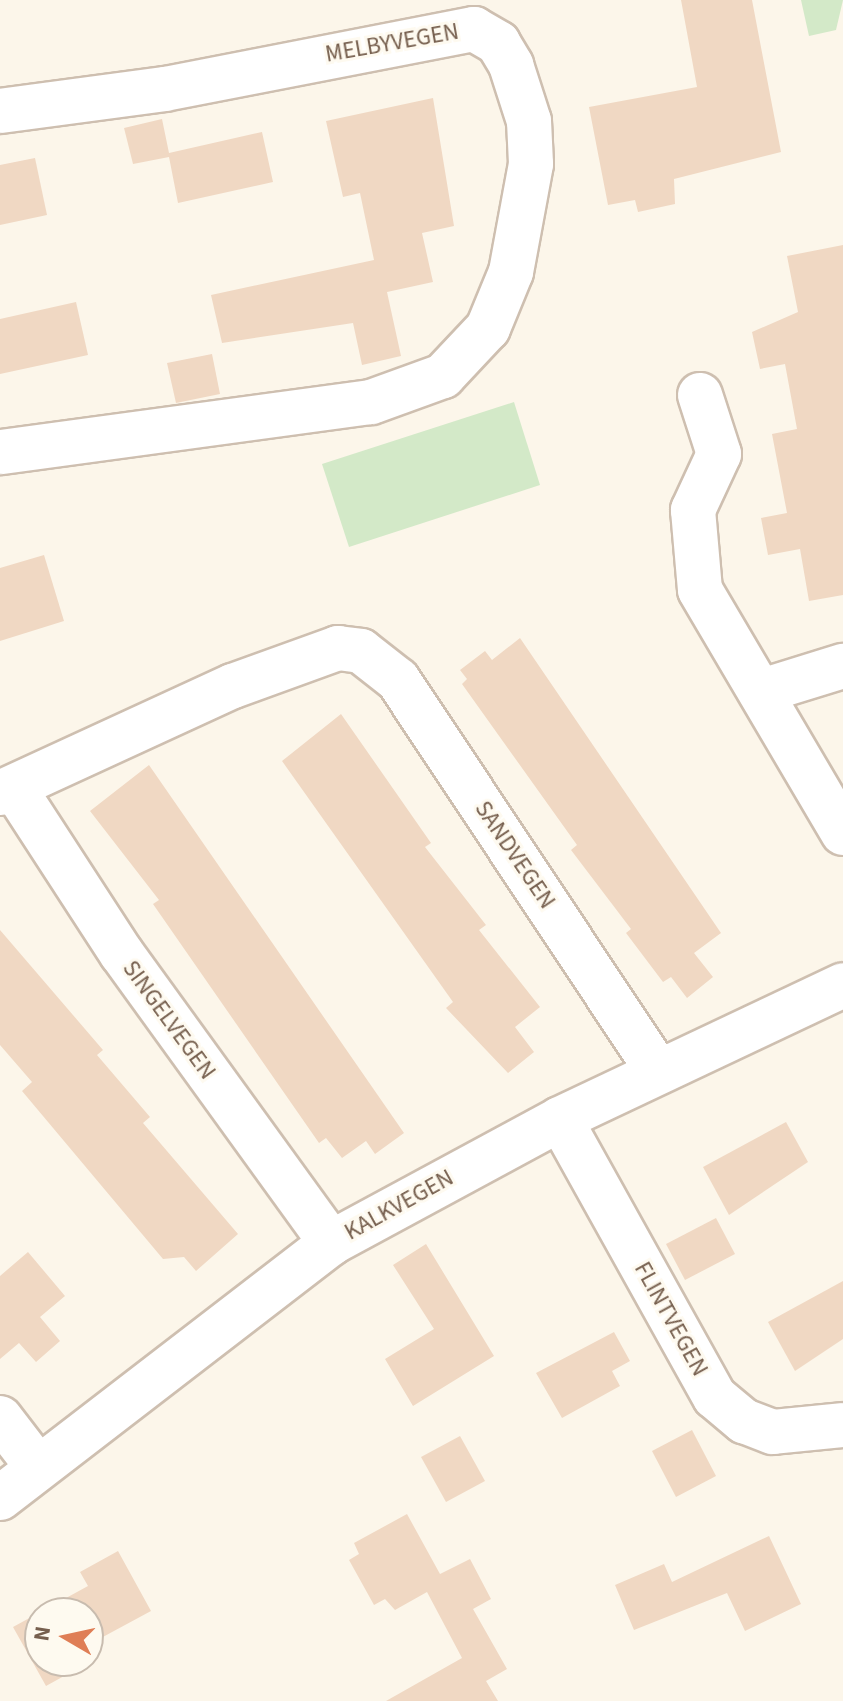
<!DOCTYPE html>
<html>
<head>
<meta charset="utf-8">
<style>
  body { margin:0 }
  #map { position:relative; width:843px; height:1701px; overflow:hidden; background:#fcf6ea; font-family:"Source Sans 3",sans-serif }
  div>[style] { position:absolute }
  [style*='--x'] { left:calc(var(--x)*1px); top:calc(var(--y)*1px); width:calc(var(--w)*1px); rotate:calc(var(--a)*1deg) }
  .green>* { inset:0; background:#d3e9c8 }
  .building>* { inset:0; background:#f0d8c3 }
  .roads { filter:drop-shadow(2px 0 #cebfb0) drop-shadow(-2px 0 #cebfb0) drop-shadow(0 2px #cebfb0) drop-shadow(0 -2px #cebfb0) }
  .minor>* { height:44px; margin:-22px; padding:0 22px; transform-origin:22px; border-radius:22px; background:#fff }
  span { translate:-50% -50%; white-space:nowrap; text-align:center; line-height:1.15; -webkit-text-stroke:6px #fefaf0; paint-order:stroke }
  .street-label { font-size:24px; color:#765f4e }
  .north { position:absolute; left:24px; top:1597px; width:80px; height:80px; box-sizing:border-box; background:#fefaf0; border:2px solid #c8bcaf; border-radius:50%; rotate:279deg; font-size:22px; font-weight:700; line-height:32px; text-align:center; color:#765f4e }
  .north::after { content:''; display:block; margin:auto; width:28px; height:36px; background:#df7e56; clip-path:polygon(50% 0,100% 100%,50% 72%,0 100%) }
</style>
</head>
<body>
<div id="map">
  <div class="green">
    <i style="clip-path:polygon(801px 0,843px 0,836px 30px,809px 36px)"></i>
    <i style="clip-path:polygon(514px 402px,540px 485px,349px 547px,322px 464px)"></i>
  </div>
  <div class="building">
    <i style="clip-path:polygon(681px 0,752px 0,781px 152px,674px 179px,675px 204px,638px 212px,635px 200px,608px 205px,589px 107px,697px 87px)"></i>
    <i style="clip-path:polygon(433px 98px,454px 226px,422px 233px,433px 282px,387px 292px,401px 356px,362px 365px,353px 323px,222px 343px,211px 295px,374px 260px,360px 193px,343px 197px,326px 121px)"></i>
    <i style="clip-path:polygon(162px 119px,169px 153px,262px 132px,273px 182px,178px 203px,169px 157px,133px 164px,124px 128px)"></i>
    <i style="clip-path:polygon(35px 158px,47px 215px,0 225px,0 165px)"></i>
    <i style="clip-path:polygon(843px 245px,843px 595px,809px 601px,800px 549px,768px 555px,761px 518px,787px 513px,772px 434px,797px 429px,785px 364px,760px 369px,752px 332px,798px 312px,787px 256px)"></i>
    <i style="clip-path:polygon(76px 302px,88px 355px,0 374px,0 319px)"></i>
    <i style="clip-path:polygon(212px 354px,220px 394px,176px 403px,167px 363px)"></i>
    <i style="clip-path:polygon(44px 555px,64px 621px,0 641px,0 568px)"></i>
    <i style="clip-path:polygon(520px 638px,721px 933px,694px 953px,713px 977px,687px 998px,671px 977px,663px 982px,626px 933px,631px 929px,571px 850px,577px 845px,462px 684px,467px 679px,460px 670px,485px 651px,492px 660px)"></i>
    <i style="clip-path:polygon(341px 714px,431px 843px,425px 847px,486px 925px,479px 930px,540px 1007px,515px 1027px,534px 1052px,508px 1073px,446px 1008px,453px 1002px,282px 761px)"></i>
    <i style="clip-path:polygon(149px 765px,404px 1133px,375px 1154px,366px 1141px,342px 1158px,326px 1138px,319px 1143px,153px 904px,159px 900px,90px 811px)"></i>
    <i style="clip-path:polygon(0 930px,103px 1050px,97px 1055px,150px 1117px,143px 1123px,238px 1234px,196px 1271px,184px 1257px,163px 1259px,22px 1091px,32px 1082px,0 1045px)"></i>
    <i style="clip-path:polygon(786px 1122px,808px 1162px,729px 1215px,703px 1167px)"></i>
    <i style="clip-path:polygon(716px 1218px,735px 1254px,685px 1280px,666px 1244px)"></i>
    <i style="clip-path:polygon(426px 1244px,494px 1356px,413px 1406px,385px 1359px,434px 1329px,393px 1265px)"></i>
    <i style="clip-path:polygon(28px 1252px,65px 1296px,40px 1317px,60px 1341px,36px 1362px,19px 1343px,0 1359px,0 1276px)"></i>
    <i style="clip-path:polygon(843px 1281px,843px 1339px,795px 1371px,768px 1322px)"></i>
    <i style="clip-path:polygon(614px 1332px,630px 1361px,612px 1371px,620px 1386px,562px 1418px,536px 1373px)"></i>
    <i style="clip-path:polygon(692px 1430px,716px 1476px,676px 1497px,652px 1451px)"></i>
    <i style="clip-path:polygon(460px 1436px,485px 1481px,446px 1502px,421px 1457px)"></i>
    <i style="clip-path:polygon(407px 1514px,440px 1574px,470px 1559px,491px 1599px,473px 1609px,507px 1669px,486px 1681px,498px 1701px,386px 1701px,462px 1658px,427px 1592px,395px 1610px,385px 1599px,374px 1605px,349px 1560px,359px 1554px,354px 1543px)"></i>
    <i style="clip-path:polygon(769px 1536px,801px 1604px,745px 1631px,727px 1593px,634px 1630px,615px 1585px,664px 1564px,672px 1582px)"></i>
    <i style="clip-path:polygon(118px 1551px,151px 1611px,88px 1645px,88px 1613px,40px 1613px,40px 1661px,84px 1665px,46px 1686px,13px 1627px,88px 1586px,80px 1572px)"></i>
  </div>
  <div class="roads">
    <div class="minor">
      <i style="--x:0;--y:111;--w:166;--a:-7.6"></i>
      <i style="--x:165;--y:89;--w:315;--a:-11"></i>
      <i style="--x:474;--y:29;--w:28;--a:30"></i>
      <i style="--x:498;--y:43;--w:26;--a:59"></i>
      <i style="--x:511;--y:65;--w:59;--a:72.2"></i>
      <i style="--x:529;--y:121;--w:43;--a:87.3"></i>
      <i style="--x:531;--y:164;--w:110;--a:100.5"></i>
      <i style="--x:511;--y:272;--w:61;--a:112.3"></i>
      <i style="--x:488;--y:328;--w:66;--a:133.2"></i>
      <i style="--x:443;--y:376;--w:77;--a:160.1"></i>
      <i style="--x:371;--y:402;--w:374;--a:172.3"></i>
      <i style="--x:700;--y:395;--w:62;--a:72.1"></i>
      <i style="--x:719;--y:454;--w:62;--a:114.9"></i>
      <i style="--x:693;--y:510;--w:80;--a:85"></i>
      <i style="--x:700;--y:590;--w:282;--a:59.5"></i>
      <i style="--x:762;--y:691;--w:85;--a:-17.2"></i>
      <i style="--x:16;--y:791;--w:194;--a:57"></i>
      <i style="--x:122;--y:954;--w:357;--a:54.1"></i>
      <i style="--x:0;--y:793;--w:256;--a:-24.7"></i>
      <i style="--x:233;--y:686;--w:112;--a:-19.9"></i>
      <i style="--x:338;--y:648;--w:23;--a:7"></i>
      <i style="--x:361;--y:651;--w:47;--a:38.1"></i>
      <i style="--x:398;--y:680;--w:470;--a:56.4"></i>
      <i style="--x:560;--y:1119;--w:318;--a:60.9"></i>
      <i style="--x:715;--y:1397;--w:38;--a:40"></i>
      <i style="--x:744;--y:1421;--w:31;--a:21"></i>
      <i style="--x:773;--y:1432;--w:70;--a:-5.7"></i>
      <i style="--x:0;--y:1418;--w:61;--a:52.4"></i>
      <i style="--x:0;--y:1498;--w:418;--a:-37.6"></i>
      <i style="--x:331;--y:1243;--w:260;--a:-28.4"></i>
      <i style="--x:560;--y:1119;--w:313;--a:-25.3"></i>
    </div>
  </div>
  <div class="street-label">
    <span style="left:392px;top:43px;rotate:-10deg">MELBYVEGEN</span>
    <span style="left:515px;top:855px;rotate:56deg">SANDVEGEN</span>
    <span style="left:169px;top:1020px;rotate:54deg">SINGELVEGEN</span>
    <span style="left:399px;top:1205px;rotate:-29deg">KALKVEGEN</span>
    <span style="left:671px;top:1319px;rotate:61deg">FLINTVEGEN</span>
  </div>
  <div class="north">N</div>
</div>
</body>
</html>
